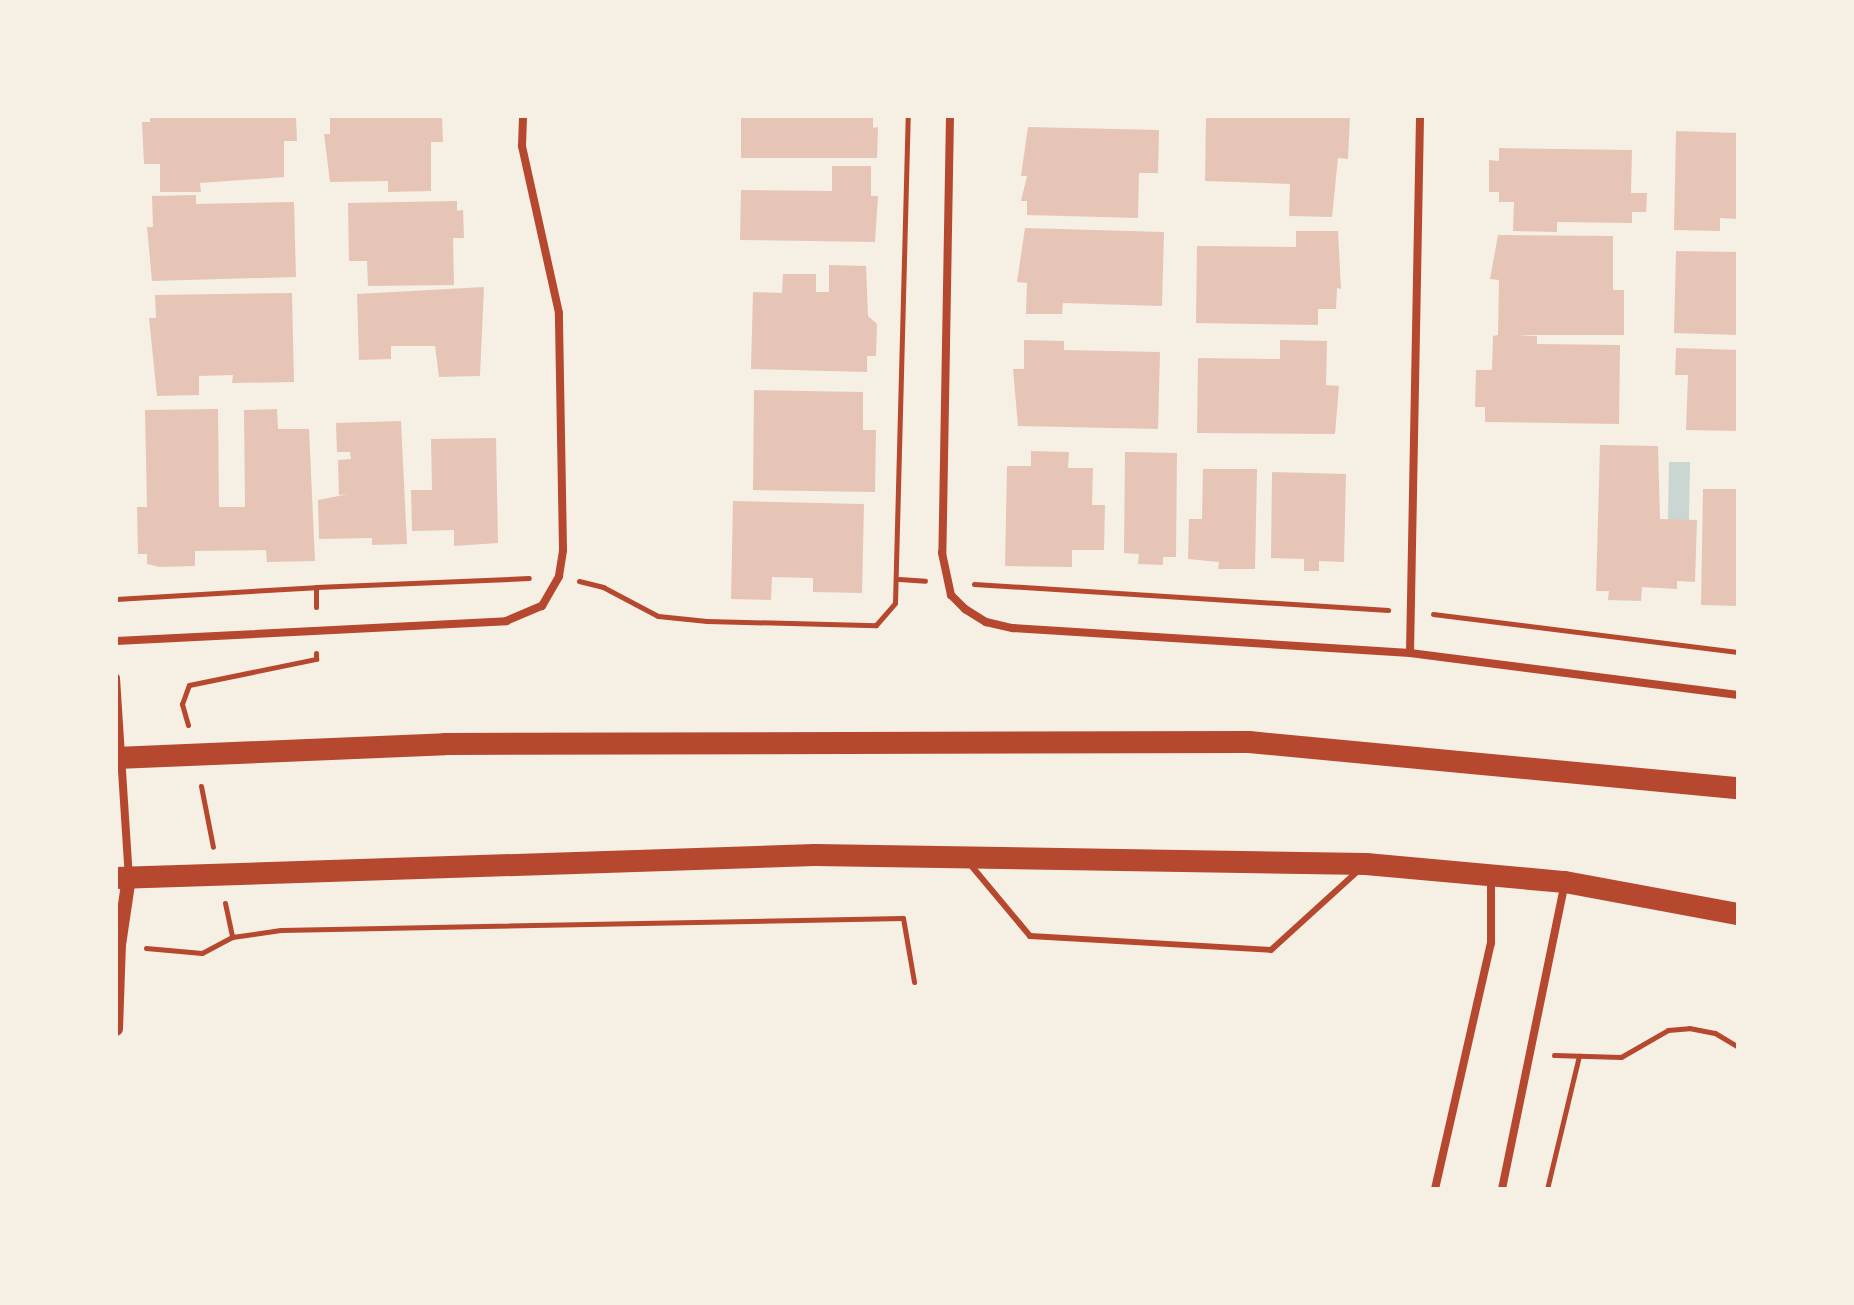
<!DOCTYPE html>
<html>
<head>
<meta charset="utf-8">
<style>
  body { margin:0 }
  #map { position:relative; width:1854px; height:1305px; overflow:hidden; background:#f6efe4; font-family:"DejaVu Sans",sans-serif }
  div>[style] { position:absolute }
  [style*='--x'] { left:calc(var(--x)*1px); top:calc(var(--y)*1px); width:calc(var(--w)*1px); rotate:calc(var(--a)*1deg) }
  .water>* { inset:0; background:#c9d6d2 }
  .building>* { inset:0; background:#e6c5b7 }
  .path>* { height:5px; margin:-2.5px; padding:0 2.5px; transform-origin:2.5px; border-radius:2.5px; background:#b5482f }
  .service>* { height:6px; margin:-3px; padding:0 3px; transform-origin:3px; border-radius:3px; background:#b5482f }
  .minor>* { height:8px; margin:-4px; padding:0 4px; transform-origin:4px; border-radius:4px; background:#b5482f }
  .tertiary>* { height:14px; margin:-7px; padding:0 7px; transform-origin:7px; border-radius:7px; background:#b5482f }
  .trunk>* { height:22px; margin:-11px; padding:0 11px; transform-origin:11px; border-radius:11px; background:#b5482f }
  span { translate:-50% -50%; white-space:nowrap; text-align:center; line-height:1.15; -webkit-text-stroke:8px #f6efe4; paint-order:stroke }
  .frame { position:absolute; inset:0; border:118px solid #f6efe4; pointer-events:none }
</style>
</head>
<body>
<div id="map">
  <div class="water">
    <i style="clip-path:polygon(1669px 462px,1690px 462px,1689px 520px,1668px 520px)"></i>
  </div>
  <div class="building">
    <i style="clip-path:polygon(150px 116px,296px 116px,297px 141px,284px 141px,284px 177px,200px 183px,201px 192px,160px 192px,160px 164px,144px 164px,142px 122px,150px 122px)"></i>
    <i style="clip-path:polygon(330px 116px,442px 116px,443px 142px,431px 142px,431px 191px,388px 192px,388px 181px,330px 182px,324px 134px,330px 134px)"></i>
    <i style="clip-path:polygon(741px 116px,873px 116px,873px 128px,878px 127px,877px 158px,741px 158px)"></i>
    <i style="clip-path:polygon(1206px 116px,1350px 116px,1348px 159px,1338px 158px,1332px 217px,1289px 216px,1290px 184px,1205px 181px)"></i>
    <i style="clip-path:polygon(1028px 127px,1159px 130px,1158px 173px,1139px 173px,1138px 218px,1027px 215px,1027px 201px,1021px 201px,1027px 176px,1021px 176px)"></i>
    <i style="clip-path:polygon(1676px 131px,1738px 133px,1738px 219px,1720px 218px,1720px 231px,1674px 230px)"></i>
    <i style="clip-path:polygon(1499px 148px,1632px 150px,1631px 193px,1647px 193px,1646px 212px,1632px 212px,1632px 223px,1557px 222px,1557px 232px,1513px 231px,1514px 202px,1499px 202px,1499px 192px,1489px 192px,1489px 160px,1499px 161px)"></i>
    <i style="clip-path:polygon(832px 166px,871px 166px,871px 196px,878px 196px,875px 242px,740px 240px,741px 190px,832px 191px)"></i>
    <i style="clip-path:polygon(196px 195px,196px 204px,294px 202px,296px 277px,152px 281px,147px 227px,153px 227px,152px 196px)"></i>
    <i style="clip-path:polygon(457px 201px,457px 211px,463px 210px,464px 238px,453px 238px,454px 285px,368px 286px,367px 261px,349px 261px,348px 203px)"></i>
    <i style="clip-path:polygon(1025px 228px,1164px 232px,1162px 306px,1063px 303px,1062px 314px,1026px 314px,1027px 283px,1017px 282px)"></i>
    <i style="clip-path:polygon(1296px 231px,1338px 231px,1341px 289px,1337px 288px,1336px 309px,1318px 309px,1318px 325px,1196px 323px,1197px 246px,1296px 247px)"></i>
    <i style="clip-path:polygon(1498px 235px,1613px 236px,1613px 290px,1624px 290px,1624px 335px,1516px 335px,1537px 336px,1537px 344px,1620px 345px,1619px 424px,1485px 422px,1485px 407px,1475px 407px,1476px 370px,1492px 370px,1493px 336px,1498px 335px,1499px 280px,1490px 279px)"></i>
    <i style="clip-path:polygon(1676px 251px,1738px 252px,1738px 335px,1674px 333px)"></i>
    <i style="clip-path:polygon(829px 265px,866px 266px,868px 316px,877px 324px,876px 356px,867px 356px,867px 372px,751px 369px,753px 292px,782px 293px,783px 274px,816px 274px,816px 292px,829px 292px)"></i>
    <i style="clip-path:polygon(484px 287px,480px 376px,439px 377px,435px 346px,391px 346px,391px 359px,359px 360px,357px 294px)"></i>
    <i style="clip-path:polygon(292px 293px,294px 382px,232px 383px,233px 375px,199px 376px,199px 395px,157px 396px,149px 318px,156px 318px,155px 295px)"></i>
    <i style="clip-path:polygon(1024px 340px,1064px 341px,1064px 350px,1160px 352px,1158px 429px,1018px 426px,1013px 369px,1024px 369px)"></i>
    <i style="clip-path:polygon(1280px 340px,1327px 341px,1326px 385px,1339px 386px,1335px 434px,1197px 433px,1198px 358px,1280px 359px)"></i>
    <i style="clip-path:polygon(1676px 348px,1738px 350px,1738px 431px,1686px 430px,1688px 375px,1675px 375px)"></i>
    <i style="clip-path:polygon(754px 390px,863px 392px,863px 430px,876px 430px,875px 492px,753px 490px)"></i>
    <i style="clip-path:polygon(218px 409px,219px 507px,245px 507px,244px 410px,277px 409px,278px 429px,309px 429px,315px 561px,267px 562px,266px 550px,195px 551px,195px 566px,160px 567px,147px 564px,147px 554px,138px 554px,137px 507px,147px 507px,145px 410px)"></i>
    <i style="clip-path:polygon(401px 421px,407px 544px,372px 545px,372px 538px,319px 539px,318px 500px,349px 494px,339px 495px,338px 460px,351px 459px,350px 452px,337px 452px,336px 423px)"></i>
    <i style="clip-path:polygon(496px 438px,498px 543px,454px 546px,454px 530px,412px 531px,411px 490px,432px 490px,431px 439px)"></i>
    <i style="clip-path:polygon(1600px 445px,1658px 446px,1660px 519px,1697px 520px,1695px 582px,1677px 581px,1677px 589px,1642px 587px,1641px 601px,1608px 600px,1609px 591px,1596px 591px)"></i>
    <i style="clip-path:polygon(1031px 451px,1069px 452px,1068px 468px,1093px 468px,1092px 505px,1105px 505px,1104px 550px,1072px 550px,1072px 567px,1005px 566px,1007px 466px,1031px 466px)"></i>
    <i style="clip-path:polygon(1125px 452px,1177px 453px,1176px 557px,1163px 557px,1163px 565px,1138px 564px,1139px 554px,1124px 553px)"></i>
    <i style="clip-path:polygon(1203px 469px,1257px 469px,1255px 569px,1218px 569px,1219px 562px,1188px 559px,1189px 519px,1202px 519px)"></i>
    <i style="clip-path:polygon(1272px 472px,1346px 474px,1344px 562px,1319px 561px,1319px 571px,1304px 571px,1304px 559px,1271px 558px)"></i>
    <i style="clip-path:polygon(1703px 489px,1738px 489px,1738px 606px,1701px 605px)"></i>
    <i style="clip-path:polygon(733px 501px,864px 504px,862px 593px,813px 592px,813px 578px,772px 577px,771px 600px,731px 599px)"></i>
  </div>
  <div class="path">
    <i style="--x:899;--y:579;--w:26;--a:4"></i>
    <i style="--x:579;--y:581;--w:25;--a:14"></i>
    <i style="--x:603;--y:587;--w:62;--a:27.8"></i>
    <i style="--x:658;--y:616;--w:49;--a:5.8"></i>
    <i style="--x:707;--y:621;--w:169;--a:1.4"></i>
    <i style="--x:876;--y:625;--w:29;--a:-49"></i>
    <i style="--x:895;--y:603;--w:487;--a:-88.5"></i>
    <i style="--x:974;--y:584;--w:415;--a:3.6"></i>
    <i style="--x:316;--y:587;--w:213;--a:-2.4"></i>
    <i style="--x:116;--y:599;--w:200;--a:-3.4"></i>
    <i style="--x:316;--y:587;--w:20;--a:90"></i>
    <i style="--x:1433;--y:614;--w:307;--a:7.1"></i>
    <i style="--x:188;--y:725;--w:22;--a:-106"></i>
    <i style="--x:182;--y:704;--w:20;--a:-70"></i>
    <i style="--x:189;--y:685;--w:130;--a:-11.6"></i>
    <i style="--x:316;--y:659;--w:6;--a:-90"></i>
    <i style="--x:201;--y:786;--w:62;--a:78.9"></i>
    <i style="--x:225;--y:903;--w:35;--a:78"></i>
    <i style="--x:146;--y:948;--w:56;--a:5.1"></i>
    <i style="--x:202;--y:953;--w:34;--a:-28"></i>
    <i style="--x:232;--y:937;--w:49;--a:-8.1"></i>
    <i style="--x:281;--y:930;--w:622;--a:-1.11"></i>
    <i style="--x:903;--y:918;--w:65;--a:80.2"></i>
    <i style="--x:1554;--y:1055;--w:67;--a:1.7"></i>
    <i style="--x:1621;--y:1057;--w:54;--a:-29.9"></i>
    <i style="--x:1668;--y:1030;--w:21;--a:-5"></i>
    <i style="--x:1689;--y:1028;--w:26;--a:11"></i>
    <i style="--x:1715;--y:1033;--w:27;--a:31"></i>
    <i style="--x:1547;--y:1189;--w:137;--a:-76.5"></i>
  </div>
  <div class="service">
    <i style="--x:969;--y:863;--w:95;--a:50.1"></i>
    <i style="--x:1030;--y:936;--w:241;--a:3.3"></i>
    <i style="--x:1271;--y:950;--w:120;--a:-42.3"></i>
  </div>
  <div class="minor">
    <i style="--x:950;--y:116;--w:437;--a:91"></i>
    <i style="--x:942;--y:553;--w:43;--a:77.9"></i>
    <i style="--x:951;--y:595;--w:20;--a:45"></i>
    <i style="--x:965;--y:609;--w:25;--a:32"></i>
    <i style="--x:986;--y:622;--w:28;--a:13"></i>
    <i style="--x:1013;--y:628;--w:398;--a:3.6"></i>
    <i style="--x:1410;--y:653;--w:331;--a:7.3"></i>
    <i style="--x:116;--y:641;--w:391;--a:-2.9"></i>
    <i style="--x:506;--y:621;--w:39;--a:-23"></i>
    <i style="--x:542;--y:606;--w:34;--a:-60"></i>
    <i style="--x:559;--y:576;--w:26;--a:-81"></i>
    <i style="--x:563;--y:550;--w:237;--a:-91"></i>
    <i style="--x:559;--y:313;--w:171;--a:-102.5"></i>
    <i style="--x:522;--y:146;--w:30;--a:-88"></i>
    <i style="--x:1410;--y:653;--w:537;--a:-88.93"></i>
    <i style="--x:116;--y:678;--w:199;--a:86.3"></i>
    <i style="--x:1435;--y:1189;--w:252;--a:-77.2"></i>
    <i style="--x:1491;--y:943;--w:66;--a:-90"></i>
    <i style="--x:1502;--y:1189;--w:312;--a:-78.4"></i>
  </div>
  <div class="tertiary">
    <i style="--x:116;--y:1029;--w:84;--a:-88"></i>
    <i style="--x:119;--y:945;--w:69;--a:-81.6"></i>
  </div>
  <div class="trunk">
    <i style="--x:116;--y:758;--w:329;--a:-2.4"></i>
    <i style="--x:445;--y:744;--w:804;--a:-0.14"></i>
    <i style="--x:1249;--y:742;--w:491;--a:5.4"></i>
    <i style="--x:116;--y:878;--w:699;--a:-1.88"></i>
    <i style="--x:815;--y:855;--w:551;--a:0.94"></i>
    <i style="--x:1366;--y:864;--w:200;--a:5.2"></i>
    <i style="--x:1565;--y:882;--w:176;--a:10.5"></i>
  </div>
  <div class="frame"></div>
</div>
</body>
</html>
